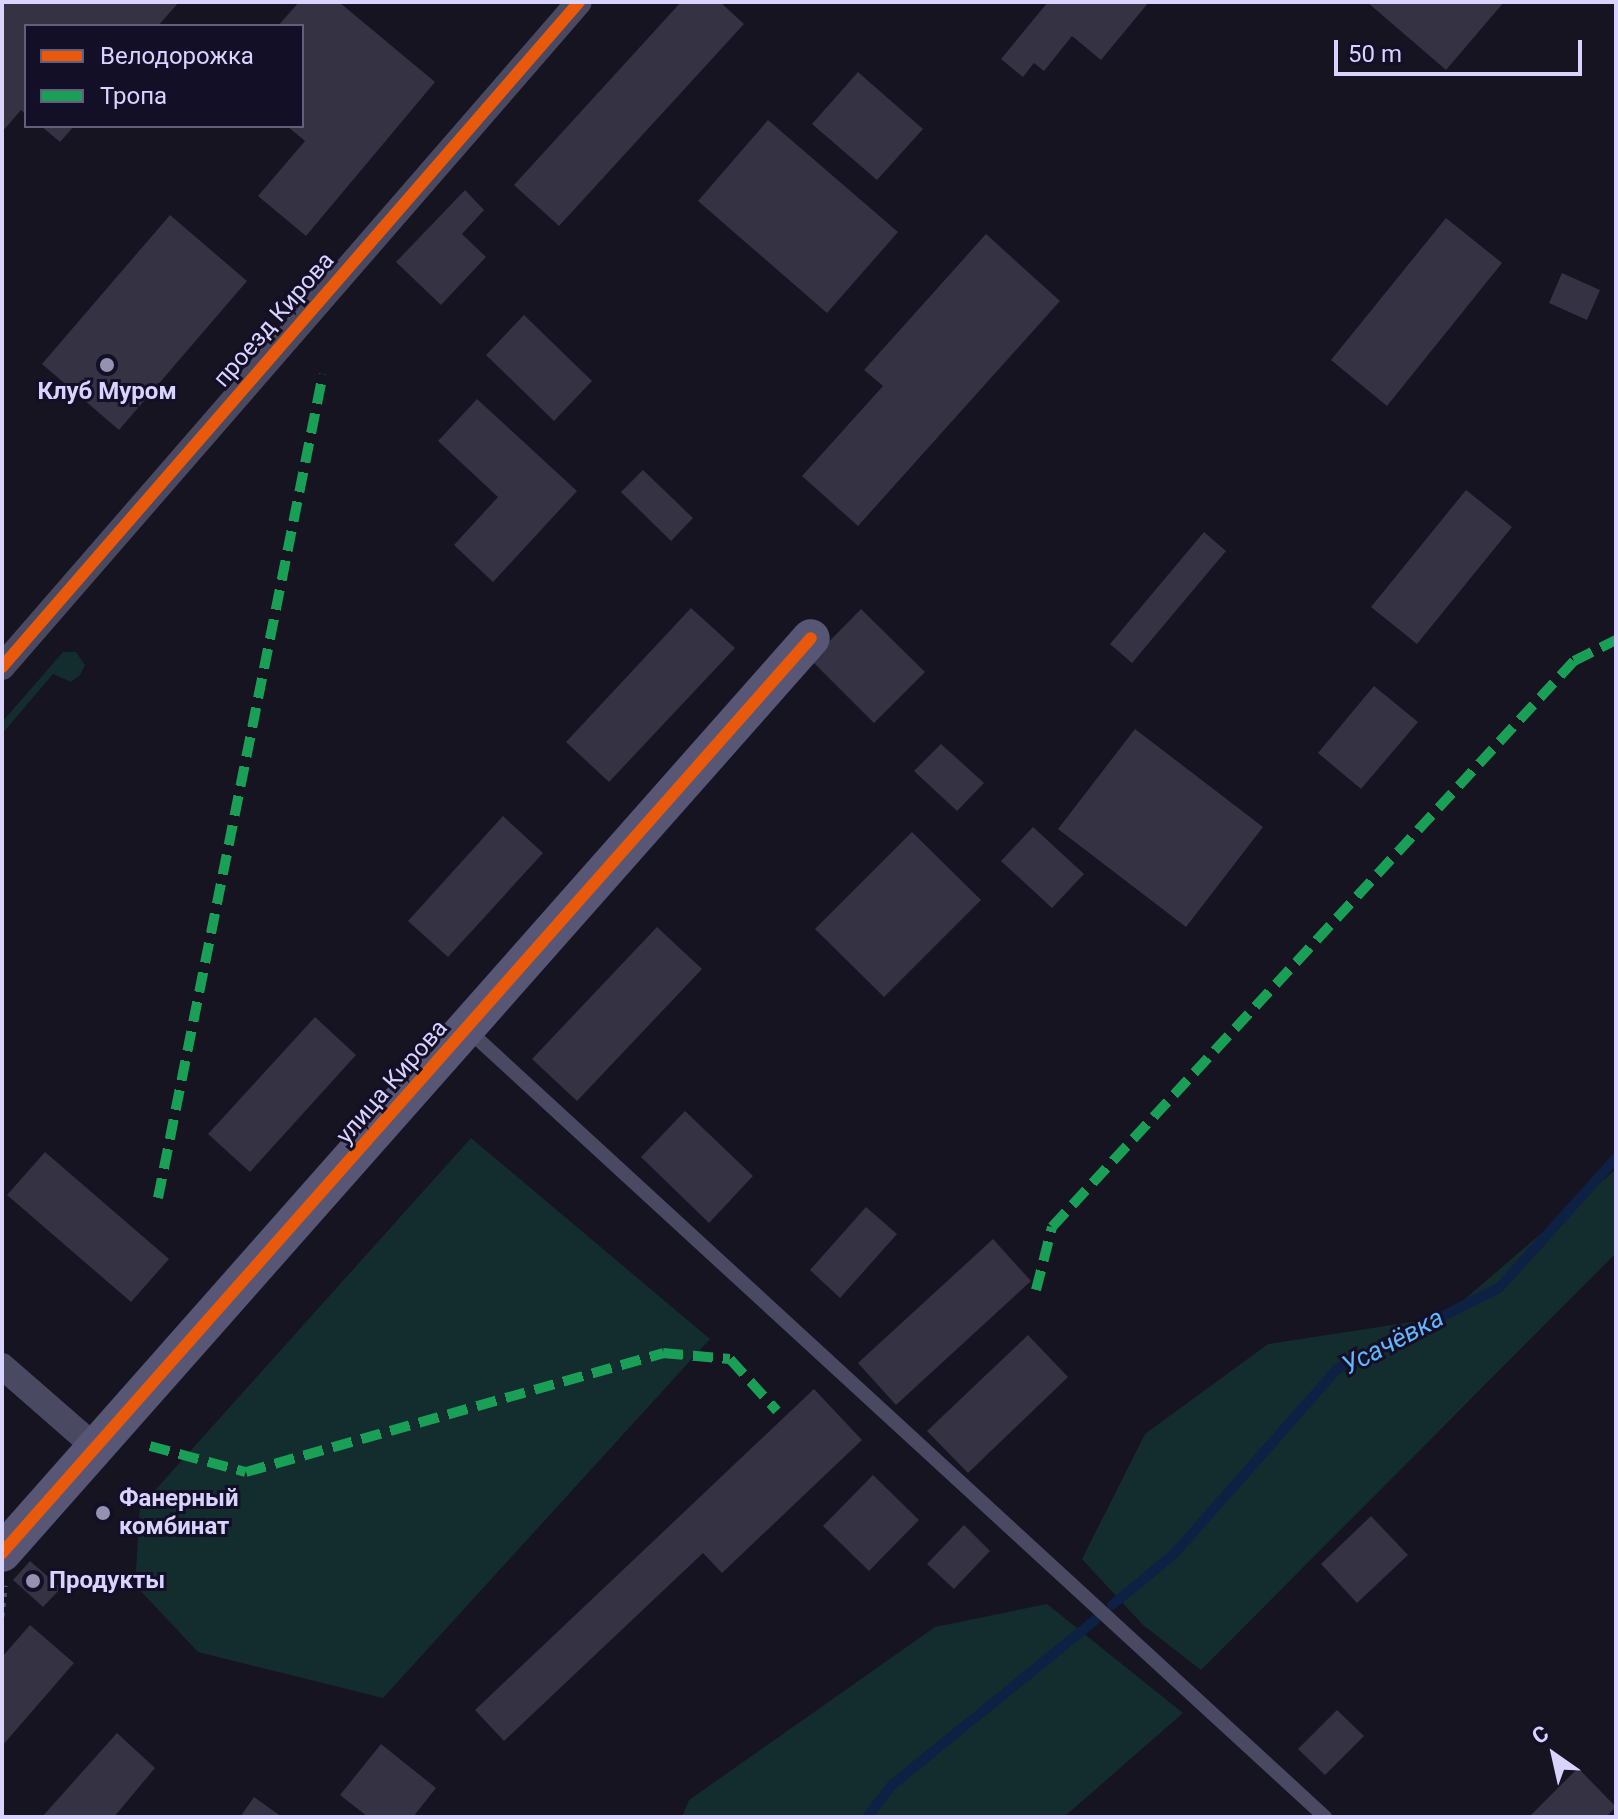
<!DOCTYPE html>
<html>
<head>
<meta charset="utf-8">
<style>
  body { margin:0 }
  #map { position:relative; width:1618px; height:1819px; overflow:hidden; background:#161421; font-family:Roboto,sans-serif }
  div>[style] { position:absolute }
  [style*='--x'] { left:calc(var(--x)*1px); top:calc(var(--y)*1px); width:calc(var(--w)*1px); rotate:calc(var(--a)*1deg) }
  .green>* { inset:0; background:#132c2d }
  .stream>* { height:10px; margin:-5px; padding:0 5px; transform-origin:5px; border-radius:5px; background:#0d2144 }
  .building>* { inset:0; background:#343243 }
  .path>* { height:5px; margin-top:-2.5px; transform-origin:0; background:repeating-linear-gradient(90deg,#44505f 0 4px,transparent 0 10px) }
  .lane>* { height:14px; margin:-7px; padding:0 7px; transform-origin:7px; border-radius:7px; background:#4a4962 }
  .street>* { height:26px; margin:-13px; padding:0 13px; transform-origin:13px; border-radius:13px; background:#4a4962 }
  .secondary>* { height:38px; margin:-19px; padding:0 19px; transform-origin:19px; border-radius:19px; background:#575674 }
  .quiet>* { height:10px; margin-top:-5px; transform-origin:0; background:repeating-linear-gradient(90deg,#1a9f57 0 20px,transparent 0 30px) }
  .cycleway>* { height:12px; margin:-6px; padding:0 6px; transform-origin:6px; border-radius:6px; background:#e8590c }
  .dots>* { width:22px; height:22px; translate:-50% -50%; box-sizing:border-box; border:4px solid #130f26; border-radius:50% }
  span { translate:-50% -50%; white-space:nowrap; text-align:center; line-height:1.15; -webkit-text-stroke:6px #130f26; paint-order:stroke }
  .street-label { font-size:24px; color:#d9d4ff }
  .poi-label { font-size:24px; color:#d9d4ff; font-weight:700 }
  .left { translate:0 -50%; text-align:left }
  .water-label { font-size:26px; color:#62b6ff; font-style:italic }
  .frame { position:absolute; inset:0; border:4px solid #d9d4ff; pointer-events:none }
  .legend { position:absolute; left:24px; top:24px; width:280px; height:104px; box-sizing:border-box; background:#130f26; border:2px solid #625e7d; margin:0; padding:10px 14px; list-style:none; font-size:24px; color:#d9d4ff }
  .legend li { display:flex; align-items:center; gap:16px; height:40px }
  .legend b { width:40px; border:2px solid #625e7d }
  .north { position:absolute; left:1514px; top:1715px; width:80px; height:80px; -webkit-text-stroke:6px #130f26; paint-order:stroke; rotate:326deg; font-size:22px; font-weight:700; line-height:32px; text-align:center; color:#d9d4ff }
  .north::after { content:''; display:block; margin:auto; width:28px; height:36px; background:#d9d4ff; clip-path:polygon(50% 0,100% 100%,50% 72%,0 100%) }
  .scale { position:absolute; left:1334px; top:40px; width:248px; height:36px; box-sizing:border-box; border:4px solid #d9d4ff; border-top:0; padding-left:10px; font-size:24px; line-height:28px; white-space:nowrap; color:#d9d4ff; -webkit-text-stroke:6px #130f26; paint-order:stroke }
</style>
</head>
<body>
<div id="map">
  <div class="green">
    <i style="clip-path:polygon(63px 652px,76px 652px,85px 665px,80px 675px,71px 682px,53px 674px,2px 734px,2px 722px)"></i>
    <i style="clip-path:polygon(471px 1138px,710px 1339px,383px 1698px,198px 1652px,135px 1585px,140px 1507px)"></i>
    <i style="clip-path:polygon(1616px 1169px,1616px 1253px,1201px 1670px,1143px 1625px,1082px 1559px,1145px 1434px,1268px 1344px,1444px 1317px)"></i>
    <i style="clip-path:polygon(1047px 1604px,1183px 1713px,1064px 1817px,682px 1817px,689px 1800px,935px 1627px)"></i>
  </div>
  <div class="stream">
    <i style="--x:1112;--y:1605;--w:80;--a:-39.4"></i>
    <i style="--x:1174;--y:1554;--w:247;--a:-48.6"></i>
    <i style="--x:1337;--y:1369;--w:181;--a:-26.6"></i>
    <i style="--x:1499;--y:1288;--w:175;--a:-48"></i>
    <i style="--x:867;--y:1817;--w:41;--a:-52"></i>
    <i style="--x:892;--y:1785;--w:262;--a:-39.1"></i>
  </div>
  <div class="building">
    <i style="clip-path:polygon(2px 2px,179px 2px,158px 26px,26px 26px,26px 114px,21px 110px,2px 132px)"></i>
    <i style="clip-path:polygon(299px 2px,339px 2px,435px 82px,306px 236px,258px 196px,305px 141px,287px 126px,302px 126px,302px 26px,278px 26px)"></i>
    <i style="clip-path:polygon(681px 2px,720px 2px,744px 24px,559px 226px,514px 185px)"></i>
    <i style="clip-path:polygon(1048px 2px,1149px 2px,1101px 60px,1072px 36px,1044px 71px,1034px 63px,1023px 77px,1001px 59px)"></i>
    <i style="clip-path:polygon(1367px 2px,1504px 2px,1446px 70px)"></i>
    <i style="clip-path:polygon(858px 72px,923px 129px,877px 180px,812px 124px)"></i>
    <i style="clip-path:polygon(768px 120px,898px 232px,827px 313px,698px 201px)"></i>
    <i style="clip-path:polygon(41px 126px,74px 126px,60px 142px)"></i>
    <i style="clip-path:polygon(465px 190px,484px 210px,462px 234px,486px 257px,441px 305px,396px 262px)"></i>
    <i style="clip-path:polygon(170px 215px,247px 281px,119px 430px,42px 364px)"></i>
    <i style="clip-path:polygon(1446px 218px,1502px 263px,1387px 406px,1331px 360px)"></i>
    <i style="clip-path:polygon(986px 234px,1060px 301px,858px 526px,802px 476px,883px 386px,864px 370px)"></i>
    <i style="clip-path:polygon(1562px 273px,1600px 290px,1587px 320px,1549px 303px)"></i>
    <i style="clip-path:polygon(524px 315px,592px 381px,554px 421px,486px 355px)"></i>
    <i style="clip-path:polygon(477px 399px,577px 491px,493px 582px,454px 545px,498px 497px,438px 441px)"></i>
    <i style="clip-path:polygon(643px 470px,693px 518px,671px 541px,621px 492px)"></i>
    <i style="clip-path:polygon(1466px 490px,1512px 527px,1417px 644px,1371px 607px)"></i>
    <i style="clip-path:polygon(1204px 532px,1226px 551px,1132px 663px,1110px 644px)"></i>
    <i style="clip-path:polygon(691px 608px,735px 648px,609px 782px,566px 742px)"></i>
    <i style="clip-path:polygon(861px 609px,925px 672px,874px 723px,811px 660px)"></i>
    <i style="clip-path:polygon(1374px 686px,1418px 722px,1361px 789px,1318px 753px)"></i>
    <i style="clip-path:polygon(1135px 729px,1263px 827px,1186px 927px,1058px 829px)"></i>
    <i style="clip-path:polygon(941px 744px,984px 783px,957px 811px,914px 771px)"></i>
    <i style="clip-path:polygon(503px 816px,543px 853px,448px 957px,408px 921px)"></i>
    <i style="clip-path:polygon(1033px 827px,1084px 874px,1052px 908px,1001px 861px)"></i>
    <i style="clip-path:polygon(912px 832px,981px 900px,884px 997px,815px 929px)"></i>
    <i style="clip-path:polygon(657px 927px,702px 969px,577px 1101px,532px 1059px)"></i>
    <i style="clip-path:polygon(315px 1017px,356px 1055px,250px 1172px,208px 1134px)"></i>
    <i style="clip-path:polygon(685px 1111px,753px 1176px,709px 1223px,641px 1157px)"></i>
    <i style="clip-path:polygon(45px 1152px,169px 1259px,131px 1302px,7px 1195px)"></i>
    <i style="clip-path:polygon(866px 1207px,897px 1234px,840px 1298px,810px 1270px)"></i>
    <i style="clip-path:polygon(993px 1239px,1031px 1281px,896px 1405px,858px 1363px)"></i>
    <i style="clip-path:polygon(1028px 1335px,1068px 1377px,968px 1473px,927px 1431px)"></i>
    <i style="clip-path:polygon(814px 1389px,862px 1440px,722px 1573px,703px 1553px,504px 1741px,475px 1710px)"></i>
    <i style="clip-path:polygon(873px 1475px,919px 1520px,869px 1571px,823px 1526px)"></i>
    <i style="clip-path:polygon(1371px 1516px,1408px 1555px,1357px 1603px,1321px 1564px)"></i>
    <i style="clip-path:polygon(964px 1525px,990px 1551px,954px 1589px,927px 1564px)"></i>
    <i style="clip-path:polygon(30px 1561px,61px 1588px,43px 1607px,13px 1580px)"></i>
    <i style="clip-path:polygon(30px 1625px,74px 1663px,2px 1746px,2px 1657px)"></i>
    <i style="clip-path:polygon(1337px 1710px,1364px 1736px,1325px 1775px,1298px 1749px)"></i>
    <i style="clip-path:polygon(117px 1733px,155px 1768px,114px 1817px,42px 1817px)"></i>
    <i style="clip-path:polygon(381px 1744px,436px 1788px,413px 1817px,368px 1817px,340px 1795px)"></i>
    <i style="clip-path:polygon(1578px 1768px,1616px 1807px,1606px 1817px,1529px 1817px)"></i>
    <i style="clip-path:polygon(254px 1797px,282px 1817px,240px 1817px)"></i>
  </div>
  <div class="path">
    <i style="--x:2;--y:1616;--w:31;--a:-84"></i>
  </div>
  <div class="lane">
    <i style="--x:468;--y:1030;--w:1164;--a:42.56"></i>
  </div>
  <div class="street">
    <i style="--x:2;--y:667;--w:880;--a:-49.05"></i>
    <i style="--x:2;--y:1366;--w:126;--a:41.1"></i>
  </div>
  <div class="secondary">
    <i style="--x:2;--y:1553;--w:1221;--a:-48.52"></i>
  </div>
  <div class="quiet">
    <i style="--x:158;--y:1198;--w:840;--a:-78.68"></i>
    <i style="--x:1036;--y:1290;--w:65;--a:-75.7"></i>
    <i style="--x:1052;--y:1227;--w:770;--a:-47.32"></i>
    <i style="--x:1574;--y:661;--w:47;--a:-26.6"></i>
    <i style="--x:150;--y:1446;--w:99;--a:15.2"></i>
    <i style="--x:246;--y:1472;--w:434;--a:-15.9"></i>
    <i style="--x:663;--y:1353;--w:67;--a:5.1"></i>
    <i style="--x:730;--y:1359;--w:70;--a:47.9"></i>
  </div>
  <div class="cycleway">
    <i style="--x:2;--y:667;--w:880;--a:-49.05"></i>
    <i style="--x:2;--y:1553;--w:1221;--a:-48.52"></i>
  </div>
  <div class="dots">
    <i style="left:107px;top:365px;background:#9591b1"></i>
    <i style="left:103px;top:1513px;background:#9591b1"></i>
    <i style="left:33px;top:1581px;background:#9591b1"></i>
  </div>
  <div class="street-label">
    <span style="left:274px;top:320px;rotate:-49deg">проезд Кирова</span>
    <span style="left:392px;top:1082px;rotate:-49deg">улица Кирова</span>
  </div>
  <div class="poi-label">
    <span style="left:107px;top:392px">Клуб Муром</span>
    <span class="left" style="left:119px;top:1513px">Фанерный<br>комбинат</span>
    <span class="left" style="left:49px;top:1581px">Продукты</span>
  </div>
  <div class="water-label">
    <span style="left:1393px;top:1342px;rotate:-28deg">Усачёвка</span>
  </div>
  <div class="frame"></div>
  <ul class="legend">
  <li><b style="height:10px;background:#e8590c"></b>Велодорожка</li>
  <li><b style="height:10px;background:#1a9f57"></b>Тропа</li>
  </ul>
  <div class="north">С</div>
  <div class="scale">50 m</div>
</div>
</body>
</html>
